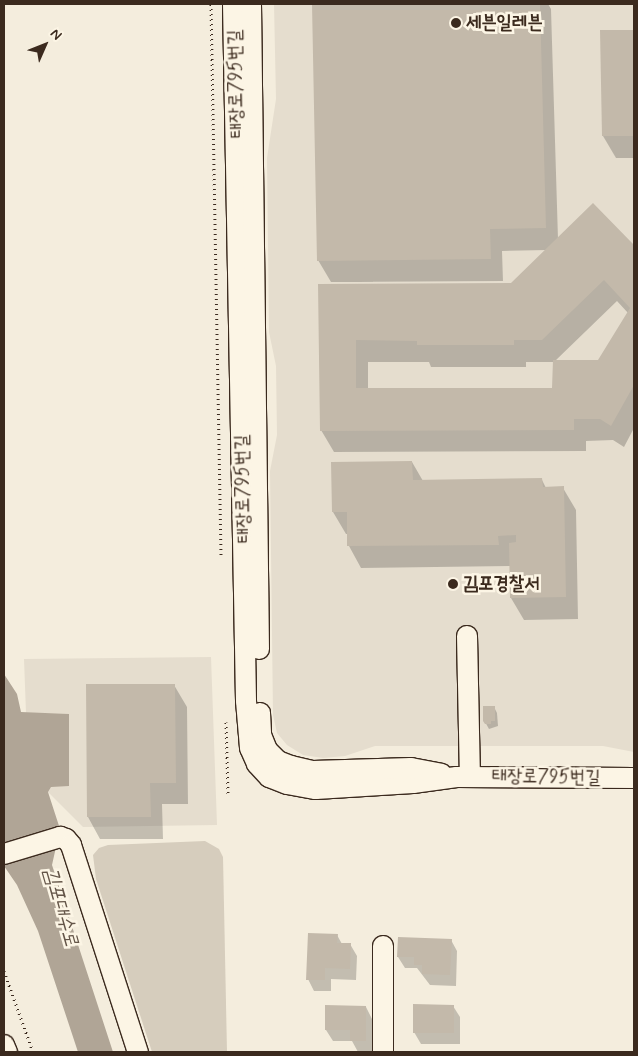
<!DOCTYPE html>
<html>
<head>
<meta charset="utf-8">
<style>
  body { margin:0 }
  #map { position:relative; width:638px; height:1056px; overflow:hidden; background:#f4eddd; font-family:Mynerve,"Poor Story",sans-serif }
  div>[style] { position:absolute }
  [style*='--x'] { left:calc(var(--x)*1px); top:calc(var(--y)*1px); width:calc(var(--w)*1px); rotate:calc(var(--a)*1deg) }
  .built>* { inset:0; background:#e5ddce }
  .green>* { inset:0; background:#d6cdbd }
  .water>* { inset:0; background:#b0a596 }
  .shadow>* { inset:0; background:#0003 }
  .building>* { inset:0; background:#c3b9aa }
  .path>* { height:3px; margin-top:-1.5px; transform-origin:0; background:repeating-linear-gradient(90deg,#3b2a1e 0 1px,transparent 0 5px) }
  .roads { filter:drop-shadow(1px 0 #3b2a1e) drop-shadow(-1px 0 #3b2a1e) drop-shadow(0 1px #3b2a1e) drop-shadow(0 -1px #3b2a1e) }
  .minor>* { height:20px; margin:-10px; padding:0 10px; transform-origin:10px; border-radius:10px; background:#fcf5e5 }
  .dots>* { width:14px; height:14px; translate:-50% -50%; box-sizing:border-box; border:2px solid #fcf5e5; border-radius:50% }
  span { translate:-50% -50%; white-space:nowrap; text-align:center; line-height:1.15; -webkit-text-stroke:5px #fcf5e5; paint-order:stroke }
  .poi-label { font-size:19px; color:#3b2a1e; font-weight:700 }
  .left { translate:0 -50%; text-align:left }
  .street-label { font-size:19px; color:#3b2a1e }
  .water-label { font-size:20px; color:#645548; font-style:italic }
  .frame { position:absolute; inset:0; border:5px solid #3b2a1e; pointer-events:none }
  .north { position:absolute; left:20px; top:20px; width:50px; height:50px; -webkit-text-stroke:4px #fcf5e5; paint-order:stroke; rotate:46deg; font-size:14px; font-weight:700; line-height:20px; text-align:center; color:#3b2a1e }
  .north::after { content:''; display:block; margin:auto; width:18px; height:22px; background:#3b2a1e; clip-path:polygon(50% 0,100% 100%,50% 72%,0 100%) }
</style>
</head>
<body>
<div id="map">
  <div class="built">
    <i style="clip-path:polygon(274px 4px,634px 4px,634px 752px,603px 746px,375px 746px,345px 756px,323px 758px,303px 755px,287px 745px,277px 733px,273px 715px,270px 471px,277px 435px,276px 366px,269px 332px,267px 158px,276px 99px)"></i>
    <i style="clip-path:polygon(211px 657px,217px 825px,83px 827px,48px 792px,69px 714px,26px 713px,24px 659px)"></i>
  </div>
  <div class="green">
    <i style="clip-path:polygon(205px 841px,219px 849px,223px 857px,227px 1052px,152px 1052px,96px 879px,93px 855px,99px 848px,108px 845px)"></i>
  </div>
  <div class="water">
    <i style="clip-path:polygon(4px 674px,17px 694px,21px 712px,69px 714px,69px 786px,51px 787px,48px 792px,60px 829px,52px 865px,113px 1052px,78px 1052px,38px 931px,17px 885px,4px 866px)"></i>
  </div>
  <div class="shadow">
    <i style="clip-path:polygon(evenodd,313px 4px,548px 4px,551px 9px,558px 239px,593px 205px,634px 246px,634px 428px,624px 447px,613px 440px,586px 441px,586px 451px,334px 452px,321px 430px,320px 286px,512px 285px,547px 250px,502px 251px,503px 281px,331px 282px,318px 260px,313px 4px,617px 301px,628px 313px,599px 362px,555px 361px,617px 301px,313px 4px,368px 362px,429px 362px,431px 367px,526px 367px,526px 362px,554px 362px,553px 389px,368px 389px,368px 362px)"></i>
    <i style="clip-path:polygon(634px 31px,634px 158px,616px 158px,603px 136px,602px 32px)"></i>
    <i style="clip-path:polygon(412px 462px,423px 481px,542px 480px,546px 488px,563px 488px,576px 510px,578px 619px,524px 620px,511px 598px,511px 566px,361px 568px,349px 546px,348px 534px,346px 534px,333px 512px)"></i>
    <i style="clip-path:polygon(87px 685px,174px 685px,187px 707px,188px 804px,162px 804px,163px 839px,100px 839px,88px 817px)"></i>
    <i style="clip-path:polygon(494px 707px,497px 713px,498px 726px,489px 729px,484px 720px)"></i>
    <i style="clip-path:polygon(337px 935px,342px 944px,350px 944px,357px 956px,356px 980px,331px 979px,331px 991px,314px 991px,308px 979px)"></i>
    <i style="clip-path:polygon(451px 940px,457px 951px,456px 986px,430px 985px,417px 968px,405px 968px,398px 957px)"></i>
    <i style="clip-path:polygon(453px 1006px,460px 1017px,460px 1044px,421px 1044px,414px 1032px)"></i>
    <i style="clip-path:polygon(366px 1007px,372px 1019px,372px 1052px,358px 1052px,352px 1041px,333px 1041px,326px 1030px)"></i>
  </div>
  <div class="building">
    <i style="clip-path:polygon(312px 4px,540px 4px,546px 228px,490px 229px,491px 259px,317px 261px)"></i>
    <i style="clip-path:polygon(600px 30px,634px 30px,634px 136px,602px 136px)"></i>
    <i style="clip-path:polygon(evenodd,593px 203px,634px 245px,634px 385px,611px 426px,600px 419px,574px 419px,574px 430px,320px 431px,318px 284px,511px 283px,593px 203px,604px 280px,630px 308px,598px 360px,553px 360px,552px 388px,356px 388px,356px 340px,417px 341px,417px 345px,514px 345px,514px 340px,542px 340px,604px 280px)"></i>
    <i style="clip-path:polygon(412px 461px,413px 480px,542px 478px,543px 487px,564px 486px,566px 597px,510px 598px,509px 543px,516px 542px,516px 535px,498px 536px,499px 545px,347px 546px,347px 512px,332px 512px,331px 462px)"></i>
    <i style="clip-path:polygon(86px 684px,175px 684px,176px 783px,150px 783px,151px 817px,87px 817px)"></i>
    <i style="clip-path:polygon(483px 706px,495px 706px,495px 721px,491px 721px,491px 724px,485px 724px,483px 721px)"></i>
    <i style="clip-path:polygon(308px 933px,338px 934px,337px 943px,351px 943px,350px 969px,325px 968px,325px 980px,306px 980px)"></i>
    <i style="clip-path:polygon(398px 937px,452px 939px,450px 975px,422px 974px,422px 965px,414px 965px,414px 957px,397px 957px)"></i>
    <i style="clip-path:polygon(413px 1004px,454px 1005px,454px 1033px,413px 1033px)"></i>
    <i style="clip-path:polygon(325px 1005px,366px 1006px,366px 1041px,350px 1041px,350px 1030px,325px 1030px)"></i>
  </div>
  <div class="path">
    <i style="--x:211;--y:4;--w:552;--a:88.96"></i>
    <i style="--x:226;--y:722;--w:73;--a:88.4"></i>
    <i style="--x:4;--y:971;--w:86;--a:70.3"></i>
  </div>
  <div class="roads">
    <div class="minor">
      <i style="--x:233;--y:4;--w:697;--a:88.93"></i>
      <i style="--x:246;--y:701;--w:47;--a:85.1"></i>
      <i style="--x:250;--y:748;--w:17;--a:66"></i>
      <i style="--x:257;--y:764;--w:18;--a:47"></i>
      <i style="--x:269;--y:777;--w:19;--a:21"></i>
      <i style="--x:287;--y:784;--w:29;--a:10"></i>
      <i style="--x:316;--y:789;--w:97;--a:-3.5"></i>
      <i style="--x:413;--y:783;--w:44;--a:-7.8"></i>
      <i style="--x:457;--y:777;--w:177;--a:0.3"></i>
      <i style="--x:251;--y:4;--w:645;--a:89.29"></i>
      <i style="--x:467;--y:636;--w:140;--a:88.8"></i>
      <i style="--x:260;--y:713;--w:22;--a:87"></i>
      <i style="--x:261;--y:735;--w:16;--a:68"></i>
      <i style="--x:267;--y:750;--w:16;--a:45"></i>
      <i style="--x:278;--y:761;--w:14;--a:21"></i>
      <i style="--x:291;--y:766;--w:23;--a:13"></i>
      <i style="--x:313;--y:771;--w:98;--a:-1.8"></i>
      <i style="--x:411;--y:768;--w:31;--a:11"></i>
      <i style="--x:4;--y:854;--w:59;--a:-16.9"></i>
      <i style="--x:60;--y:837;--w:6;--a:18"></i>
      <i style="--x:66;--y:839;--w:8;--a:50"></i>
      <i style="--x:71;--y:845;--w:218;--a:72.1"></i>
      <i style="--x:4;--y:1045;--w:8;--a:67"></i>
      <i style="--x:383;--y:1052;--w:106;--a:-90"></i>
    </div>
  </div>
  <div class="dots">
    <i style="left:456px;top:23px;background:#3b2a1e"></i>
    <i style="left:453px;top:584px;background:#3b2a1e"></i>
  </div>
  <div class="poi-label">
    <span class="left" style="left:466px;top:23px">세븐일레븐</span>
    <span class="left" style="left:463px;top:584px">김포경찰서</span>
  </div>
  <div class="street-label">
    <span style="left:236px;top:84px;rotate:-91deg">태장로795번길</span>
    <span style="left:243px;top:489px;rotate:-91deg">태장로795번길</span>
    <span style="left:546px;top:777px;rotate:1deg">태장로795번길</span>
  </div>
  <div class="water-label">
    <span style="left:61px;top:907px;rotate:74deg">김포대수로</span>
  </div>
  <div class="frame"></div>
  <div class="north">N</div>
</div>
</body>
</html>
